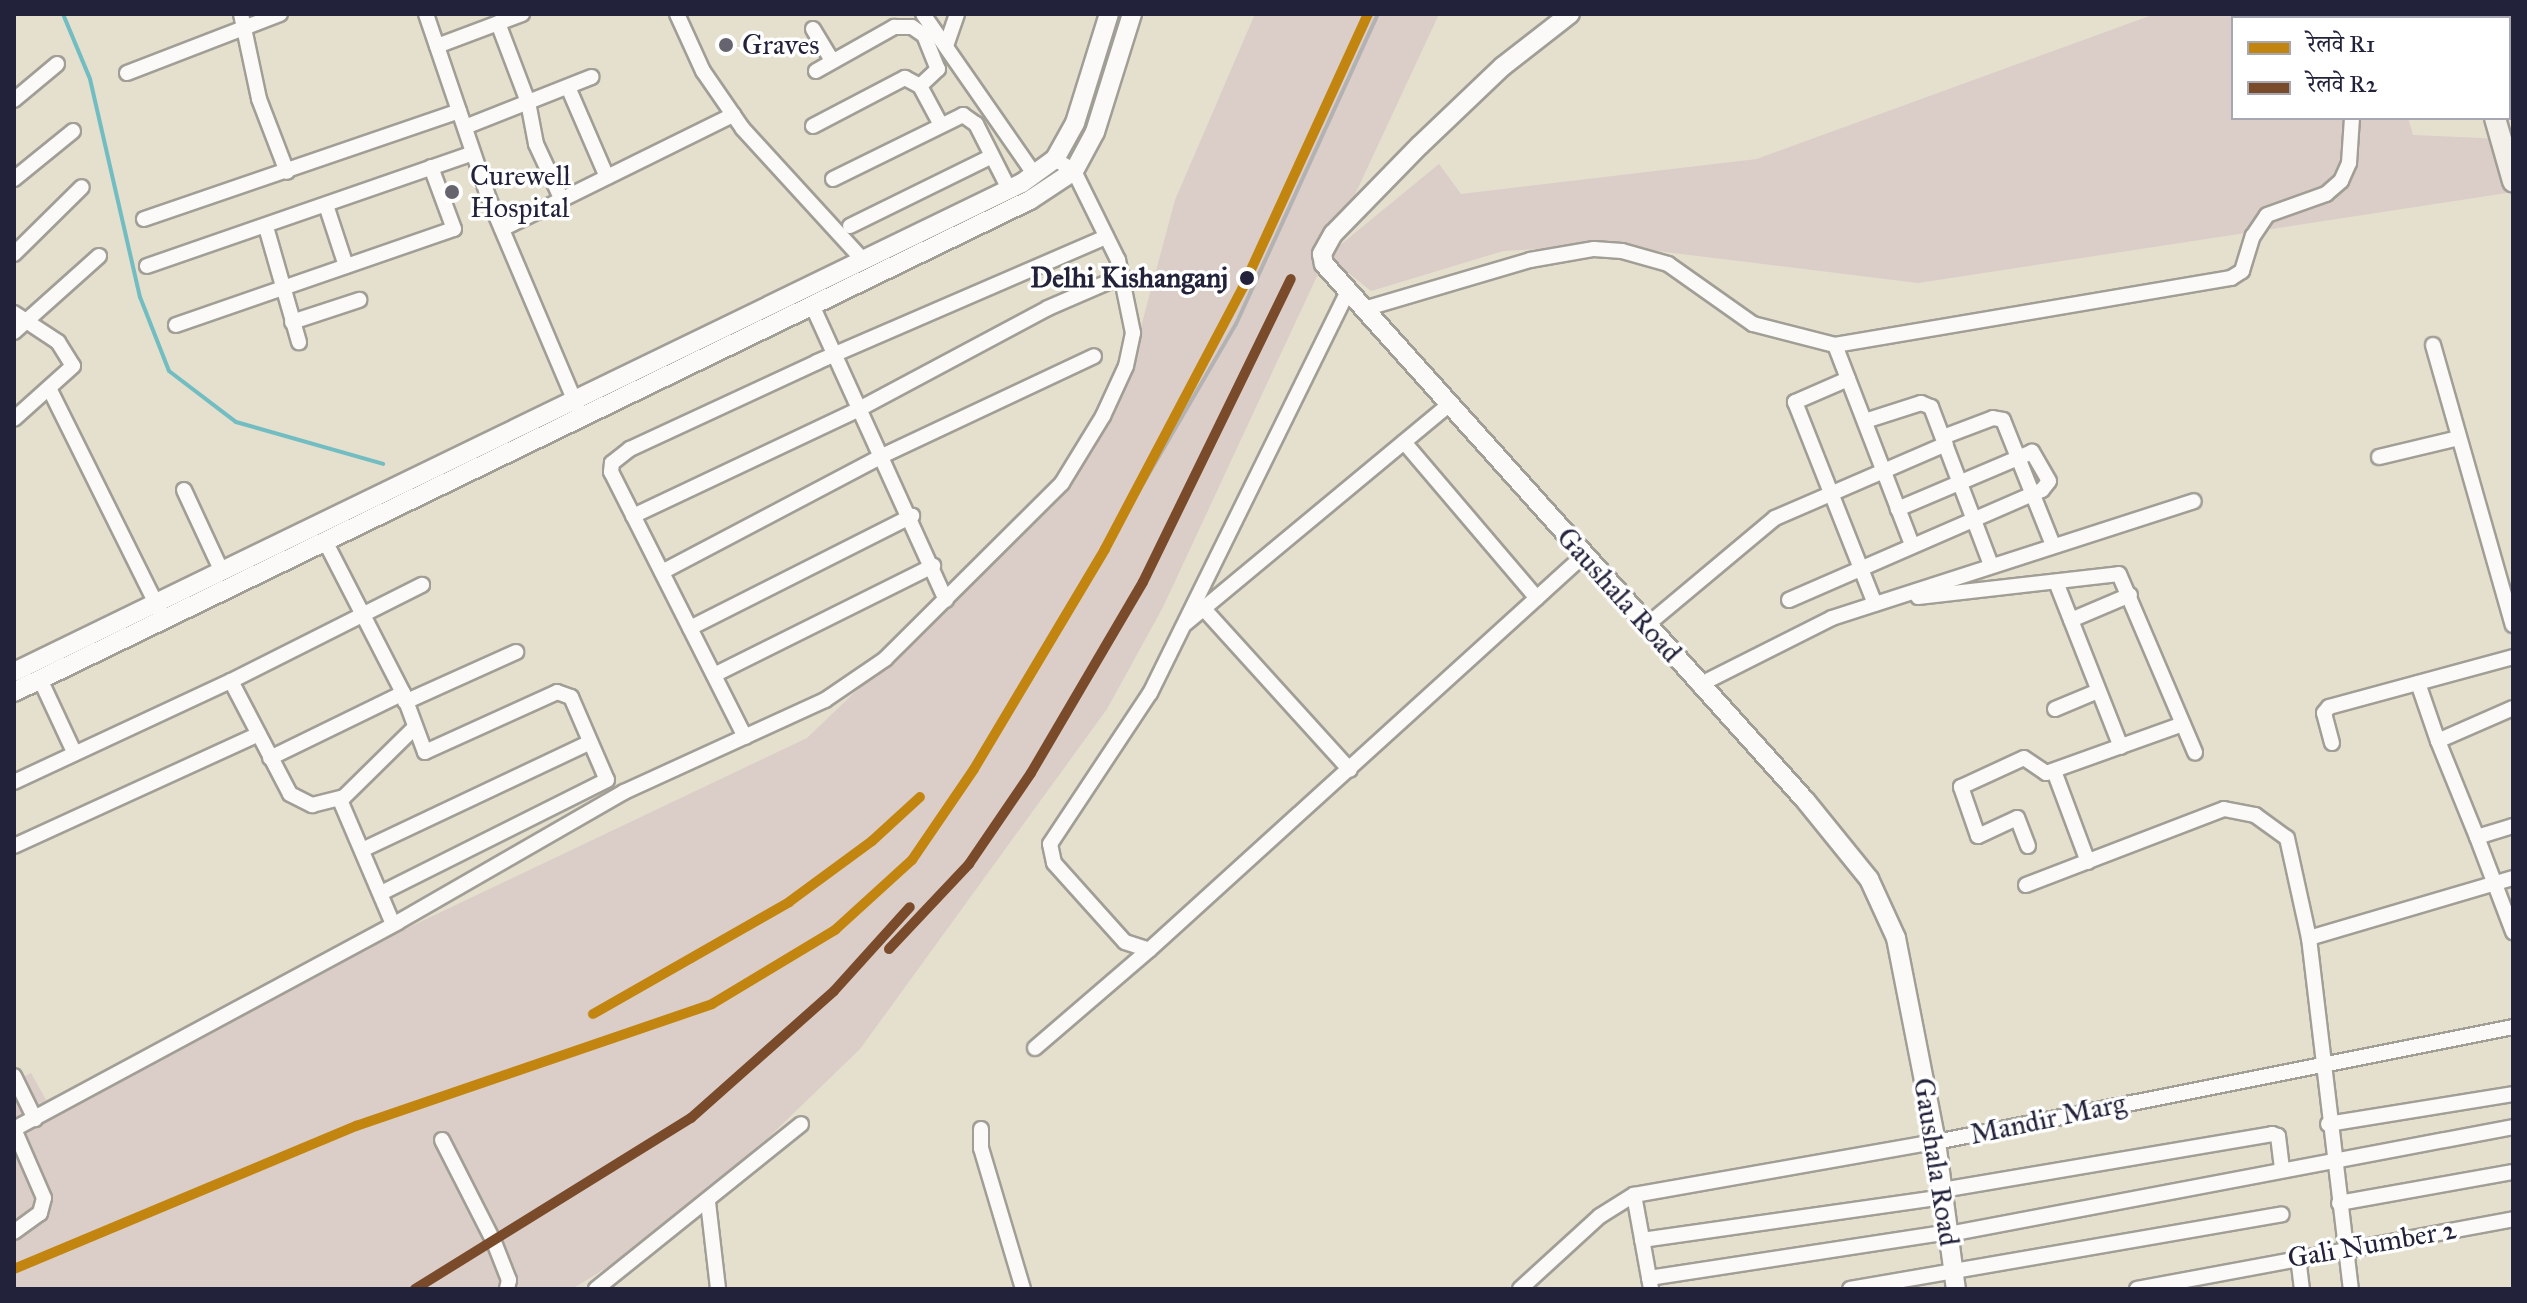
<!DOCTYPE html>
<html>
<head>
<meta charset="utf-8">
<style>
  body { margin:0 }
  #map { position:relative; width:2527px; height:1303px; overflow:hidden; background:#e5dfce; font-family:"IM FELL Great Primer","Noto Serif Devanagari",serif }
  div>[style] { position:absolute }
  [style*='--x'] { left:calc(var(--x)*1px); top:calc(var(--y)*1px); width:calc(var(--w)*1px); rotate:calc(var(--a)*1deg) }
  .industrial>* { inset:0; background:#dbcdc7 }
  .stream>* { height:4px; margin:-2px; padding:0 2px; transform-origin:2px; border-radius:2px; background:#71bdc1 }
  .roads { filter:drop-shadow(2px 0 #a19e96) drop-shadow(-2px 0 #a19e96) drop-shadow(0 2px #a19e96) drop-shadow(0 -2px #a19e96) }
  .minor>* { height:14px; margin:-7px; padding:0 7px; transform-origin:7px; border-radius:7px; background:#fbfaf8 }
  .tertiary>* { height:18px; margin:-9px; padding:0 9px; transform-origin:9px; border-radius:9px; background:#fbfaf8 }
  .secondary>* { height:20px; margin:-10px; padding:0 10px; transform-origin:10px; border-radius:10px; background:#f3f0e9 }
  .primary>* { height:22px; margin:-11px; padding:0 11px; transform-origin:11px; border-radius:11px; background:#e7e1d4 }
  .rail>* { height:4px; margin:-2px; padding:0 2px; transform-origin:2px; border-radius:2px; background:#b3b2b3 }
  .rail-1>* { height:10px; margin:-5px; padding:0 5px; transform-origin:5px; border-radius:5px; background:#c2850f }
  .rail-2>* { height:10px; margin:-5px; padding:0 5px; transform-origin:5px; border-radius:5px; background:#7a4b2a }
  .dots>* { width:22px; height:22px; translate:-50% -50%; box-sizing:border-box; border:4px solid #fff; border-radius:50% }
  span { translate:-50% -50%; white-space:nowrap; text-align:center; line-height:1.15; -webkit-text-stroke:7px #fff; paint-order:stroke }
  .poi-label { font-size:28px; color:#22223b }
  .left { translate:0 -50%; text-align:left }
  .stop-label { font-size:28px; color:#22223b; font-weight:700 }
  .right { translate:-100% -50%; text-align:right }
  .street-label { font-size:28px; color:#22223b }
  .frame { position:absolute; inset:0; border:16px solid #22223b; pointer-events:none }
  .legend { position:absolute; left:2231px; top:16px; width:280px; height:104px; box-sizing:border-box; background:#fff; border:2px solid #a7a7b1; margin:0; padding:10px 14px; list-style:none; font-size:24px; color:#22223b }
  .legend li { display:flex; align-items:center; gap:16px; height:40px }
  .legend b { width:40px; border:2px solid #a7a7b1 }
</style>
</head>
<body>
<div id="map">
  <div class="industrial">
    <i style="clip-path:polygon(1255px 14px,1439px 14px,1163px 607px,1107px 709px,860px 1049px,769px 1137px,637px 1249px,572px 1289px,14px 1289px,14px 1082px,31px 1073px,46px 1100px,807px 738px,1074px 482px,1126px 383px,1175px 200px)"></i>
    <i style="clip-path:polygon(2155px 14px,2379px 14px,2380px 18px,2233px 18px,2233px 118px,2408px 118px,2413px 135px,2503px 139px,2513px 171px,2513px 192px,1918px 283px,1608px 245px,1503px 251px,1371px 291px,1331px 259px,1339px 246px,1439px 164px,1461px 194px,1757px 159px)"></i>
  </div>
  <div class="stream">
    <i style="--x:63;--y:14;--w:70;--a:67.4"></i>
    <i style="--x:90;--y:79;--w:224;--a:77.1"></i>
    <i style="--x:140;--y:297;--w:79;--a:68.6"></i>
    <i style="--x:169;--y:371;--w:84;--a:37.3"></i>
    <i style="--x:236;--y:422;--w:153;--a:15.9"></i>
  </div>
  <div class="roads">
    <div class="minor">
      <i style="--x:241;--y:14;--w:87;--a:78"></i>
      <i style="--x:259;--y:99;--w:78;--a:69"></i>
      <i style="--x:426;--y:14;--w:195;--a:71.2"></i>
      <i style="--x:489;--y:199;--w:228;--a:67"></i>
      <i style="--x:677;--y:14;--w:63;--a:65.5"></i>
      <i style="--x:703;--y:71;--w:70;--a:55.4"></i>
      <i style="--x:743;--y:129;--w:178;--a:47.5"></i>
      <i style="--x:923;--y:14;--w:195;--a:55.2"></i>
      <i style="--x:2320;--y:14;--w:5;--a:53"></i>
      <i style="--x:498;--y:23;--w:85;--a:69.2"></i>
      <i style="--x:528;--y:102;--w:43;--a:79.2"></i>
      <i style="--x:536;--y:144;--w:62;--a:65.1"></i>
      <i style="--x:813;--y:29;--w:37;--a:59"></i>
      <i style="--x:437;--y:46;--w:91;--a:-20.6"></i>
      <i style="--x:946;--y:46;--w:34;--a:-71"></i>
      <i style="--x:816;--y:71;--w:90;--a:-29.4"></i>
      <i style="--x:894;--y:27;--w:18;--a:0"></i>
      <i style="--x:912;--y:27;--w:14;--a:34"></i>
      <i style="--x:924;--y:35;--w:37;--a:68"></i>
      <i style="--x:938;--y:69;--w:25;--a:137"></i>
      <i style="--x:127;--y:73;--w:164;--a:-21.1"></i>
      <i style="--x:568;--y:87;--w:98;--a:66.6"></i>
      <i style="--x:14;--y:100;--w:56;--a:-39.9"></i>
      <i style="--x:813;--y:126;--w:104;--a:-27.6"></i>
      <i style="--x:905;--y:78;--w:17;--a:28"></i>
      <i style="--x:920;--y:86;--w:44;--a:61.7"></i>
      <i style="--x:465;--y:127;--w:136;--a:-21.6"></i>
      <i style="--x:14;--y:179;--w:76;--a:-39.1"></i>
      <i style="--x:833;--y:179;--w:145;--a:-26.2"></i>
      <i style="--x:963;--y:115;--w:16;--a:35"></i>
      <i style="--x:976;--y:124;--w:73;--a:63.1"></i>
      <i style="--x:326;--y:205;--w:64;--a:71.8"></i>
      <i style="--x:144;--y:219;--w:333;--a:-18.9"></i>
      <i style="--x:850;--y:226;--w:158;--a:-26.2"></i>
      <i style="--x:266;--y:227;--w:120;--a:74"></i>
      <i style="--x:502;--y:229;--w:258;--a:-26.3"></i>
      <i style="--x:14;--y:254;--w:95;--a:-44.6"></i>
      <i style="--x:147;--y:266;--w:345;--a:-19.1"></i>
      <i style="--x:1348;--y:291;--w:448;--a:116.2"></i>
      <i style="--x:1150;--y:693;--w:181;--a:123.5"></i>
      <i style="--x:1050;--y:844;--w:19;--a:78"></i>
      <i style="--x:1054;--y:863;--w:106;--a:48.1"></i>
      <i style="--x:1125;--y:942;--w:25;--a:18"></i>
      <i style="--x:1149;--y:950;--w:586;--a:-42.23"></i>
      <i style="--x:812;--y:305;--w:324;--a:65.6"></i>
      <i style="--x:1364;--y:309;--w:173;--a:-16.4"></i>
      <i style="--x:1530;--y:260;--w:65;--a:-9.8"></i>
      <i style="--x:1594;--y:249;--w:28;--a:4"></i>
      <i style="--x:1622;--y:251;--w:48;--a:15.8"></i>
      <i style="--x:1668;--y:264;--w:104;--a:35.2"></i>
      <i style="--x:1753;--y:324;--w:85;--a:14.4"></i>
      <i style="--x:1835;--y:345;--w:402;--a:-9.6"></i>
      <i style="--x:2231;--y:278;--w:13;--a:-32"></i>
      <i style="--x:2242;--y:271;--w:37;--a:-73"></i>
      <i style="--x:2253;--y:236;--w:25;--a:-56"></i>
      <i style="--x:2267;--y:215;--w:63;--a:-19.6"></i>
      <i style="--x:2326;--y:194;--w:20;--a:-41"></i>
      <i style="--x:2341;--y:181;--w:20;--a:-66"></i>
      <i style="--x:2349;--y:163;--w:45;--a:-86.2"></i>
      <i style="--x:14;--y:313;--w:53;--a:33.4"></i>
      <i style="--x:58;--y:342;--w:28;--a:58"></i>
      <i style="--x:73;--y:366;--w:79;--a:138.1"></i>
      <i style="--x:292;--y:322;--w:71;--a:-18.2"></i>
      <i style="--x:176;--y:325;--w:294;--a:-19.1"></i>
      <i style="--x:454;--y:229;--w:66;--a:-110.4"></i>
      <i style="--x:14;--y:332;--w:114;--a:-41.8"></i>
      <i style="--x:1835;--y:345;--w:214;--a:68.9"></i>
      <i style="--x:2433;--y:345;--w:291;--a:74.1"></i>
      <i style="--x:1848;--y:379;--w:58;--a:156.5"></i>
      <i style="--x:1795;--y:402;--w:217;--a:68.4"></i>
      <i style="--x:50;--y:390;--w:248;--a:63.6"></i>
      <i style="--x:1865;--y:421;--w:59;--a:-17.8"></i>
      <i style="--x:1921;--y:403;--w:11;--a:22"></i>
      <i style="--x:1931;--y:407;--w:169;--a:69.2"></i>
      <i style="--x:1943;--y:437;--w:53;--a:-20.8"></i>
      <i style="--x:1993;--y:418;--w:10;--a:11"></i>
      <i style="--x:2003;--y:420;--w:135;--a:68.2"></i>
      <i style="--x:1404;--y:442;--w:205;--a:49.6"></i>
      <i style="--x:2379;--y:457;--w:82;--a:-13.4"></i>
      <i style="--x:184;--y:490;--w:90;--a:65.1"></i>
      <i style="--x:633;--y:516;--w:252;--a:-25.3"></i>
      <i style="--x:861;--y:408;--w:212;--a:-28.1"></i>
      <i style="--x:1048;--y:308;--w:81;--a:-23.4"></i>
      <i style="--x:325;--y:541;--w:171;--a:62.8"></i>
      <i style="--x:403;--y:693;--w:63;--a:69.6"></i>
      <i style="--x:425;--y:752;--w:145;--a:-24.4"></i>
      <i style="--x:557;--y:692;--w:15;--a:20"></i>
      <i style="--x:571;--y:697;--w:90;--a:66.6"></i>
      <i style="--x:607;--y:780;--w:253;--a:153.4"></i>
      <i style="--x:662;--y:572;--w:251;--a:-27.8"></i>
      <i style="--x:884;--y:455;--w:232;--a:-25.2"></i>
      <i style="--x:2056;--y:582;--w:177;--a:68.5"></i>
      <i style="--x:1918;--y:597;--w:202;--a:-6.5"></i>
      <i style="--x:2119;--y:574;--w:194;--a:66.9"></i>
      <i style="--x:1789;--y:600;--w:276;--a:-23.5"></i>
      <i style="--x:2042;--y:490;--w:11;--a:-52"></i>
      <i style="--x:2049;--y:481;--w:34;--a:-120"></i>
      <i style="--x:2032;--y:452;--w:146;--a:157"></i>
      <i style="--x:1204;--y:609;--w:217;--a:47.8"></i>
      <i style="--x:2071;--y:620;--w:64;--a:-23"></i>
      <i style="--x:1186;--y:623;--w:343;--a:-39.7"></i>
      <i style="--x:1647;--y:625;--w:167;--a:-39.9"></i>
      <i style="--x:1775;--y:518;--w:186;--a:-23.4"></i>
      <i style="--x:690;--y:628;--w:249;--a:-26.8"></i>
      <i style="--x:714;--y:675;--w:245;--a:-26.5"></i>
      <i style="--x:40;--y:679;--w:81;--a:65"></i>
      <i style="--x:231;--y:681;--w:214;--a:-26.7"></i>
      <i style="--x:2418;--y:683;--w:61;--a:71"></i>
      <i style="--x:1699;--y:685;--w:149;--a:-26.7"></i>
      <i style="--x:1832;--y:618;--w:380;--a:-17.9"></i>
      <i style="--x:405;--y:702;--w:122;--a:-24.2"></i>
      <i style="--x:2513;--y:708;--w:82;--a:156.3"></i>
      <i style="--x:2438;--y:741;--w:104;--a:67.9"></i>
      <i style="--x:2477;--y:837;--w:38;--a:-17"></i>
      <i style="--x:2055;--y:709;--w:47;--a:-22.7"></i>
      <i style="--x:745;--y:737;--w:297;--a:-116.8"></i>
      <i style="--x:611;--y:472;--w:9;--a:-84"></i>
      <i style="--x:612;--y:463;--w:23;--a:-38"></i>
      <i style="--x:630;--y:449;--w:206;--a:-24.9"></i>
      <i style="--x:817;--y:362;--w:315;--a:-23.4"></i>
      <i style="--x:2332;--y:743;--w:31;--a:-105"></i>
      <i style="--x:2324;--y:713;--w:8;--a:-50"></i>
      <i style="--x:2329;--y:707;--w:191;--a:-15.2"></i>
      <i style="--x:270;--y:758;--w:148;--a:-26"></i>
      <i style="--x:2054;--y:771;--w:97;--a:69.5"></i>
      <i style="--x:14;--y:782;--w:239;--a:-25"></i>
      <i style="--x:231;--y:681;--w:127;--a:62.4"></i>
      <i style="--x:290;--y:794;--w:25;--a:27"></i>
      <i style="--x:312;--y:805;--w:33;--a:-14"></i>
      <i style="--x:344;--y:797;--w:97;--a:-44.6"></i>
      <i style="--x:340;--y:800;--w:135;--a:66.9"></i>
      <i style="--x:2477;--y:837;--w:102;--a:69.2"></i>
      <i style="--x:14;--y:846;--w:269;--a:-24.6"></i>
      <i style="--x:2028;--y:846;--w:30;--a:-111"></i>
      <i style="--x:2017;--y:818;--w:43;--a:155.2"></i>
      <i style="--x:1978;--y:836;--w:52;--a:-109.1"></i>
      <i style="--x:1961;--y:787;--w:69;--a:-24.7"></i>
      <i style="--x:2024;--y:758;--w:27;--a:34"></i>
      <i style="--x:2046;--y:773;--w:145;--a:-19.7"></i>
      <i style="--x:362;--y:850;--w:252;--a:-25.3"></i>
      <i style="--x:2026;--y:885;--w:212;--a:-21"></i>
      <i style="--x:2224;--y:809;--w:32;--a:11"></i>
      <i style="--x:2255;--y:815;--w:39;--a:36"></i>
      <i style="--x:2287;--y:838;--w:102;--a:77.6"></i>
      <i style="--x:2309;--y:938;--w:354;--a:83.2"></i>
      <i style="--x:2309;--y:938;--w:213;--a:-16.4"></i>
      <i style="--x:1035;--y:1048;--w:150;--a:-40.7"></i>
      <i style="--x:14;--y:1076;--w:48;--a:64"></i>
      <i style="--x:2328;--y:1124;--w:187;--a:-9.2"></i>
      <i style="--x:14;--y:1129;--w:436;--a:-28.3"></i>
      <i style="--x:398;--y:922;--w:261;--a:-29.9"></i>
      <i style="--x:624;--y:792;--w:221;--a:-24.6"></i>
      <i style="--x:825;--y:700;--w:73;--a:-34.3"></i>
      <i style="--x:885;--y:659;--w:250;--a:-44.8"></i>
      <i style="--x:1062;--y:483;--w:79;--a:-58.5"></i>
      <i style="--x:1103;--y:416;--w:55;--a:-65.3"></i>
      <i style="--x:1126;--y:366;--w:34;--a:-78"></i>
      <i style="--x:1133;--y:333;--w:75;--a:-101.6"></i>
      <i style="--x:1118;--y:260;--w:99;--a:-116.3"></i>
      <i style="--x:1074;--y:171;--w:22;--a:-148"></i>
      <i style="--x:14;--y:1129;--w:75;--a:66.5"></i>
      <i style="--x:44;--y:1198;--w:16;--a:105"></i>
      <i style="--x:40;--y:1213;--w:32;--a:144"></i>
      <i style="--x:981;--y:1129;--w:19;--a:90"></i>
      <i style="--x:981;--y:1148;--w:147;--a:73.4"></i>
      <i style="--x:442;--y:1140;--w:114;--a:63"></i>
      <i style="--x:494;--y:1242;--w:41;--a:68.5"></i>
      <i style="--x:509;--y:1280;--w:9;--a:103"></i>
      <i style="--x:1942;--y:1190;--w:335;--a:-9.6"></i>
      <i style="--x:2272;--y:1134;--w:6;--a:18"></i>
      <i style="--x:2278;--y:1136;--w:34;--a:83"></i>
      <i style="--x:1634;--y:1195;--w:96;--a:79.7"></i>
      <i style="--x:708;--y:1202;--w:88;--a:83.4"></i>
      <i style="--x:2339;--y:1203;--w:177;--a:-10.1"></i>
      <i style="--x:1949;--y:1234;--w:574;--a:-10.74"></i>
      <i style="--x:1642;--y:1240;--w:304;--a:-8.1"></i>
      <i style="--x:2298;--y:1257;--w:32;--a:83"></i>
      <i style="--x:1649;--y:1278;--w:303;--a:-8.7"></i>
      <i style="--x:596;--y:1289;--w:263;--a:-38.8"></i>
      <i style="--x:1520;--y:1289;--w:108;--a:-42.4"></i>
      <i style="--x:1600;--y:1216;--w:40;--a:-32"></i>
      <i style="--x:1634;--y:1195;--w:307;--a:-10"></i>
      <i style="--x:1936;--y:1142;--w:588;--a:-11.27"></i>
      <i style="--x:1850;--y:1289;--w:438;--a:-9.8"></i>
      <i style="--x:2137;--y:1289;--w:382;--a:-10.5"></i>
    </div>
    <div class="tertiary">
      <i style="--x:1570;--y:14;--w:86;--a:142.1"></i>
      <i style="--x:1502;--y:67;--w:113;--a:136.4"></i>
      <i style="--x:1420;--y:145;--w:124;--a:134.3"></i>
      <i style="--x:1333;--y:234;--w:23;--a:119"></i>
      <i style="--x:1322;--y:254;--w:10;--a:79"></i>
      <i style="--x:1324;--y:264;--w:720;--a:48.1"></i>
      <i style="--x:1805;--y:800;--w:102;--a:51"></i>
      <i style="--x:1869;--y:879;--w:65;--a:65.4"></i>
      <i style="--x:1896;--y:938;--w:208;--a:78.9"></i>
      <i style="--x:1936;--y:1142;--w:148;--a:82.3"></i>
      <i style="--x:14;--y:672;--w:1120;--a:-25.88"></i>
      <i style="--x:1022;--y:183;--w:41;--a:-36"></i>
      <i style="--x:1055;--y:159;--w:41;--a:-60.9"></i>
      <i style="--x:1075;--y:123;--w:114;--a:-72.7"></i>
      <i style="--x:14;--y:692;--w:1129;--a:-25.84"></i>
      <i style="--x:1030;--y:200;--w:53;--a:-33.4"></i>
      <i style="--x:1074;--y:171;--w:44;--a:-61.7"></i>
      <i style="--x:1095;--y:132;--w:124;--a:-72.6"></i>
    </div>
    <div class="secondary">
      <i style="--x:2470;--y:14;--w:4;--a:76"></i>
      <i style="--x:2495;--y:118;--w:66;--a:74.1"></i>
    </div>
    <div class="primary">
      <i style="--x:2492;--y:14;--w:4;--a:76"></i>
      <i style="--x:2508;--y:14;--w:21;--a:76"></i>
      <i style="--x:2509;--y:85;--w:17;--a:77"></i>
    </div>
  </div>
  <div class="rail">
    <i style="--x:1105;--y:549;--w:260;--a:-59.8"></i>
    <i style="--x:1236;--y:324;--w:341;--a:-65.4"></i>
  </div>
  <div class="rail-1">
    <i style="--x:593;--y:1014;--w:226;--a:-29.7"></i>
    <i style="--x:789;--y:902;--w:103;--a:-36.3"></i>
    <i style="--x:872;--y:841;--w:65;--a:-42.5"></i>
    <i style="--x:14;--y:1269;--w:371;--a:-22.7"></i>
    <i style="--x:356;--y:1126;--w:376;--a:-18.9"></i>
    <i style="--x:712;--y:1004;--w:144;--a:-31"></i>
    <i style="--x:835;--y:930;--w:104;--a:-42.3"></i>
    <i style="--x:912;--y:860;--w:110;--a:-55.7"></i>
    <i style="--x:974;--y:769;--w:256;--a:-59.2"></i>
    <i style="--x:1105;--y:549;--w:296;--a:-62.2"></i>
    <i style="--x:1243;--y:287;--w:300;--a:-65.4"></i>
  </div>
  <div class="rail-2">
    <i style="--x:889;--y:949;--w:117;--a:-46.7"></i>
    <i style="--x:969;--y:864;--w:110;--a:-55.7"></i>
    <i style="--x:1031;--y:773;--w:221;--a:-59.6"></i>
    <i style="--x:1143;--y:582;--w:337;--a:-64"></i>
    <i style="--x:415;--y:1289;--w:325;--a:-31.8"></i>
    <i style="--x:691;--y:1118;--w:191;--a:-41.6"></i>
    <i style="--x:834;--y:991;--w:113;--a:-47.9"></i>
  </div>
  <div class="dots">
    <i style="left:726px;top:45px;background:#66646e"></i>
    <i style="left:452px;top:192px;background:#66646e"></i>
    <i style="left:1247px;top:278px;background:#22223b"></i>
  </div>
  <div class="poi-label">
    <span class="left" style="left:742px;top:45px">Graves</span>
    <span class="left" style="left:470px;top:192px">Curewell<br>Hospital</span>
  </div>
  <div class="stop-label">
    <span class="right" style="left:1228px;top:278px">Delhi Kishanganj</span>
  </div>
  <div class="street-label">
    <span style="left:1619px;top:595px;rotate:48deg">Gaushala Road</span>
    <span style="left:2048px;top:1119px;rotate:-12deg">Mandir Marg</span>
    <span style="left:1936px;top:1162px;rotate:81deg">Gaushala Road</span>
    <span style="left:2372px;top:1244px;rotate:-10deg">Gali Number 2</span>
  </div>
  <div class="frame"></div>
  <ul class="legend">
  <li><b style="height:10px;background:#c2850f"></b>रेलवे R1</li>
  <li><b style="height:10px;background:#7a4b2a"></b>रेलवे R2</li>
  </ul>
</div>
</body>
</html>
